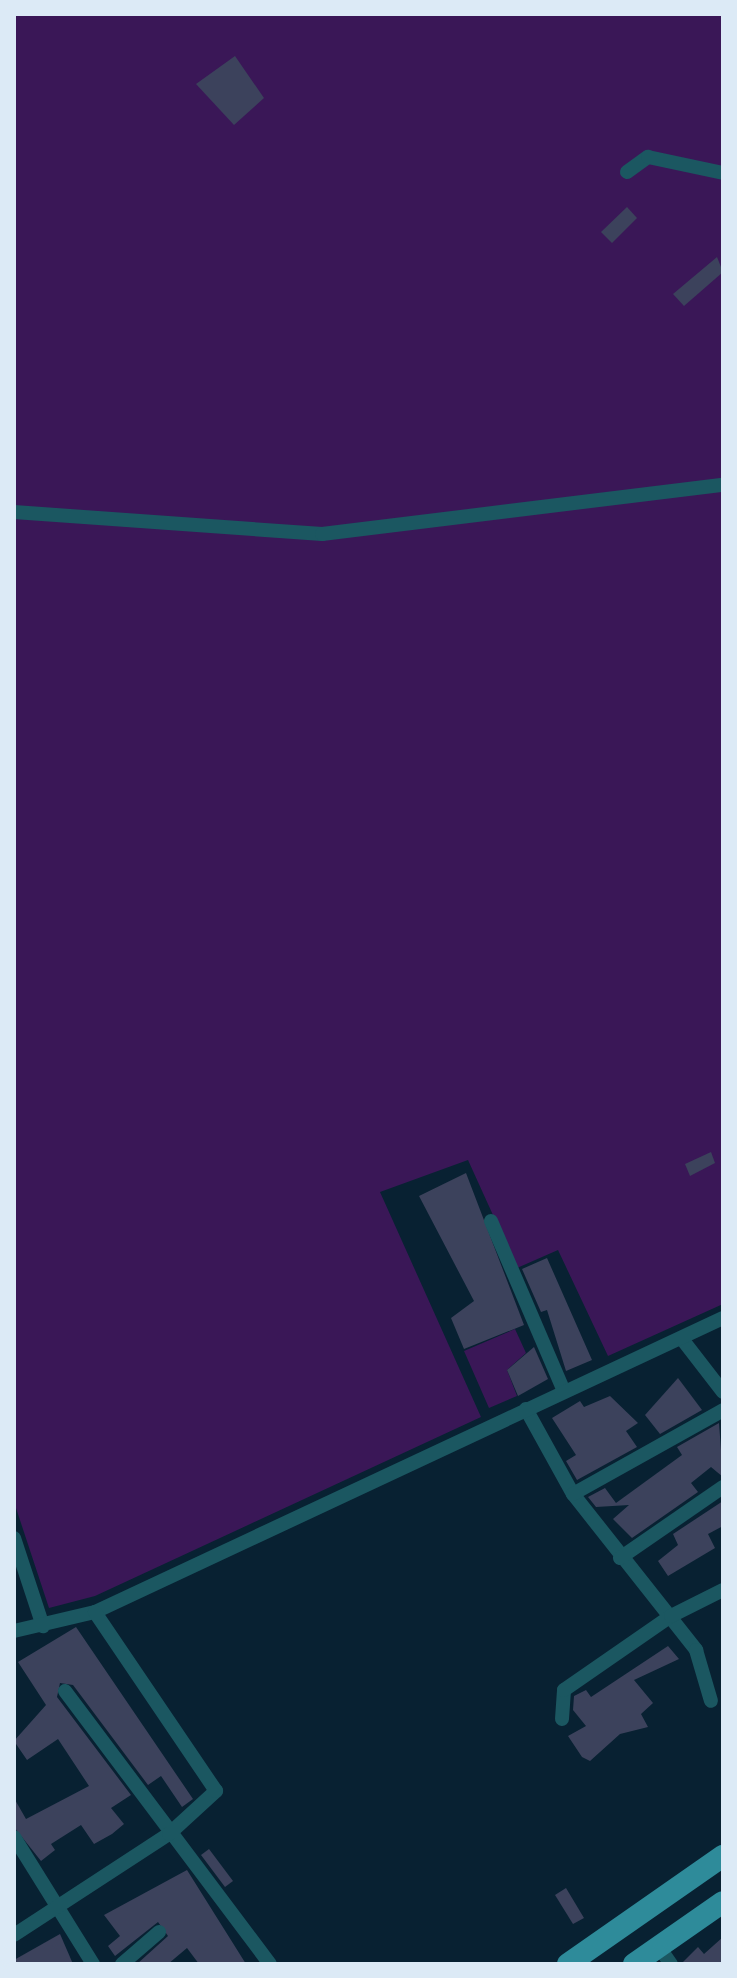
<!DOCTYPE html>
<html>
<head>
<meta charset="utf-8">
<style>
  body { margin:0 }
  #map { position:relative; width:737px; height:1978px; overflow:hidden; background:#082132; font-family:"Space Grotesk",sans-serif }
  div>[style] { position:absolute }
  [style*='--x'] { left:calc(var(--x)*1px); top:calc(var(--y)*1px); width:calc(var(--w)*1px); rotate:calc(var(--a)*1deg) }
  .green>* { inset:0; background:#3a1757 }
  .building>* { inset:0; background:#3c425c }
  .minor>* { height:14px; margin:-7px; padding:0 7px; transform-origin:7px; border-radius:7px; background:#1b5761 }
  .primary>* { height:22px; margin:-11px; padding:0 11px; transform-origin:11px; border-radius:11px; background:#2e8b9a }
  span { translate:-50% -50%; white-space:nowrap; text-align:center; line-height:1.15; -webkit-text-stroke:6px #011828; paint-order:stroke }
  .frame { position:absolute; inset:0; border:16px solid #dceaf6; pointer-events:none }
</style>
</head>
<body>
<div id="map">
  <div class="green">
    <i style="clip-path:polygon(14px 14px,723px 14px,723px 1304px,608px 1356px,558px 1250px,517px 1268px,468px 1160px,380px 1192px,481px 1417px,95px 1596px,49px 1608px,14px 1502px)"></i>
    <i style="clip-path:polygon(515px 1329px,526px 1353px,507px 1370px,517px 1396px,489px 1408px,464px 1351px)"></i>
  </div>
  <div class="building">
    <i style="clip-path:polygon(235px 56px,264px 98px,234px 125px,196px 84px)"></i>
    <i style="clip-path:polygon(627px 207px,637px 218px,612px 243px,601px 232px)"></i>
    <i style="clip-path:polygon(717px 257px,723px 272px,684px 306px,673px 294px)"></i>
    <i style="clip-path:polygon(711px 1152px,715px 1163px,690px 1176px,685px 1164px)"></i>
    <i style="clip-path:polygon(466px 1173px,524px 1325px,464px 1349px,451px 1318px,474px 1301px,419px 1196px)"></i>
    <i style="clip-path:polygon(547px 1258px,592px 1360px,566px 1371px,547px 1310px,541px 1312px,522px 1269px)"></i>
    <i style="clip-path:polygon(534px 1347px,548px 1379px,518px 1396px,507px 1370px)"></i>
    <i style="clip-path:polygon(678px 1378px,702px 1410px,660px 1434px,645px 1415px)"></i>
    <i style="clip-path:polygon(610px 1396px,638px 1423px,626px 1431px,637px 1447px,577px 1480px,566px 1461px,576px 1455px,552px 1418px,580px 1401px,584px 1407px)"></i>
    <i style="clip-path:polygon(719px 1423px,723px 1477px,711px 1467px,691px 1483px,698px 1492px,632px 1538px,613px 1519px,629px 1505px,596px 1507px,588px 1497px,605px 1488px,616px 1503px,682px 1455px,677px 1447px)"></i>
    <i style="clip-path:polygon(723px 1501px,723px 1526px,708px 1534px,715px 1548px,668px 1576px,658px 1561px,678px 1545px,673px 1534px)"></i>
    <i style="clip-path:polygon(76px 1627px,193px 1799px,182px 1807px,161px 1776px,148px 1785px,73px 1685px,60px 1683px,57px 1697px,131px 1795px,111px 1808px,124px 1824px,112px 1834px,94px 1844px,81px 1825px,51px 1844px,55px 1850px,41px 1861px,14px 1827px,14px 1798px,26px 1819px,89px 1786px,58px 1739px,27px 1760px,14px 1741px,46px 1705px,18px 1662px)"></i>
    <i style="clip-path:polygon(668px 1646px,679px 1659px,634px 1680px,653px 1703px,641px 1714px,648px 1727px,620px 1734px,590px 1761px,582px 1757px,568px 1736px,586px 1726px,573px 1710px,574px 1696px,586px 1690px,591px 1697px)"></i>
    <i style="clip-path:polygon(209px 1849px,233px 1881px,225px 1887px,201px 1855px)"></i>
    <i style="clip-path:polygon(187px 1870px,246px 1964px,199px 1964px,187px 1948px,168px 1964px,137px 1964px,168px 1936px,158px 1922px,115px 1956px,108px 1946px,120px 1936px,104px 1915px)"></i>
    <i style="clip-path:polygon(566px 1888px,584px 1918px,573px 1924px,555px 1895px)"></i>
    <i style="clip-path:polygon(60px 1934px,73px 1964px,14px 1964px,14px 1960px)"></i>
    <i style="clip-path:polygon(723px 1937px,723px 1964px,681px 1964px,698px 1947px,704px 1954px)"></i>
  </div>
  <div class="minor">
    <i style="--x:627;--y:172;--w:26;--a:-36"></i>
    <i style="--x:648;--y:157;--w:77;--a:12"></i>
    <i style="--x:14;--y:512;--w:309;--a:4.1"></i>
    <i style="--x:322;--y:534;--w:404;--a:-7"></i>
    <i style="--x:491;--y:1221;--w:185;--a:66.8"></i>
    <i style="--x:682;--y:1339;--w:67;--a:52.3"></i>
    <i style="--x:526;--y:1409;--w:97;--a:61.1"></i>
    <i style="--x:573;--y:1494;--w:199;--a:51.7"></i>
    <i style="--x:696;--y:1650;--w:53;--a:73.6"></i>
    <i style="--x:573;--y:1494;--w:172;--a:-29.2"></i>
    <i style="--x:14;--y:1538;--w:93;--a:71.8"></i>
    <i style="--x:620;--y:1558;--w:125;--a:-34.6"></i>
    <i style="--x:14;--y:1631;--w:83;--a:-13.2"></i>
    <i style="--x:95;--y:1612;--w:693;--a:-25.09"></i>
    <i style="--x:65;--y:1691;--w:341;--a:53.1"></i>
    <i style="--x:562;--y:1719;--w:29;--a:-86"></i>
    <i style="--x:564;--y:1690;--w:130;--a:-34.7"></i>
    <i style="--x:671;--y:1616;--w:58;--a:-26.6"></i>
    <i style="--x:14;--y:1837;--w:150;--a:58.1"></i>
    <i style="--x:14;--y:1935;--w:185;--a:-33.1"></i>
    <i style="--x:169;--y:1834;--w:64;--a:-42.5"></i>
    <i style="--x:216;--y:1791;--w:216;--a:-124.1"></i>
    <i style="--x:659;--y:1947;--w:21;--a:55"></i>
    <i style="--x:122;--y:1964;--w:49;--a:-40.9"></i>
  </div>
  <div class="primary">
    <i style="--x:568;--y:1964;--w:189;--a:-34.9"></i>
    <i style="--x:634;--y:1964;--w:108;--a:-34.9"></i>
  </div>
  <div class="frame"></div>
</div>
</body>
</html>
